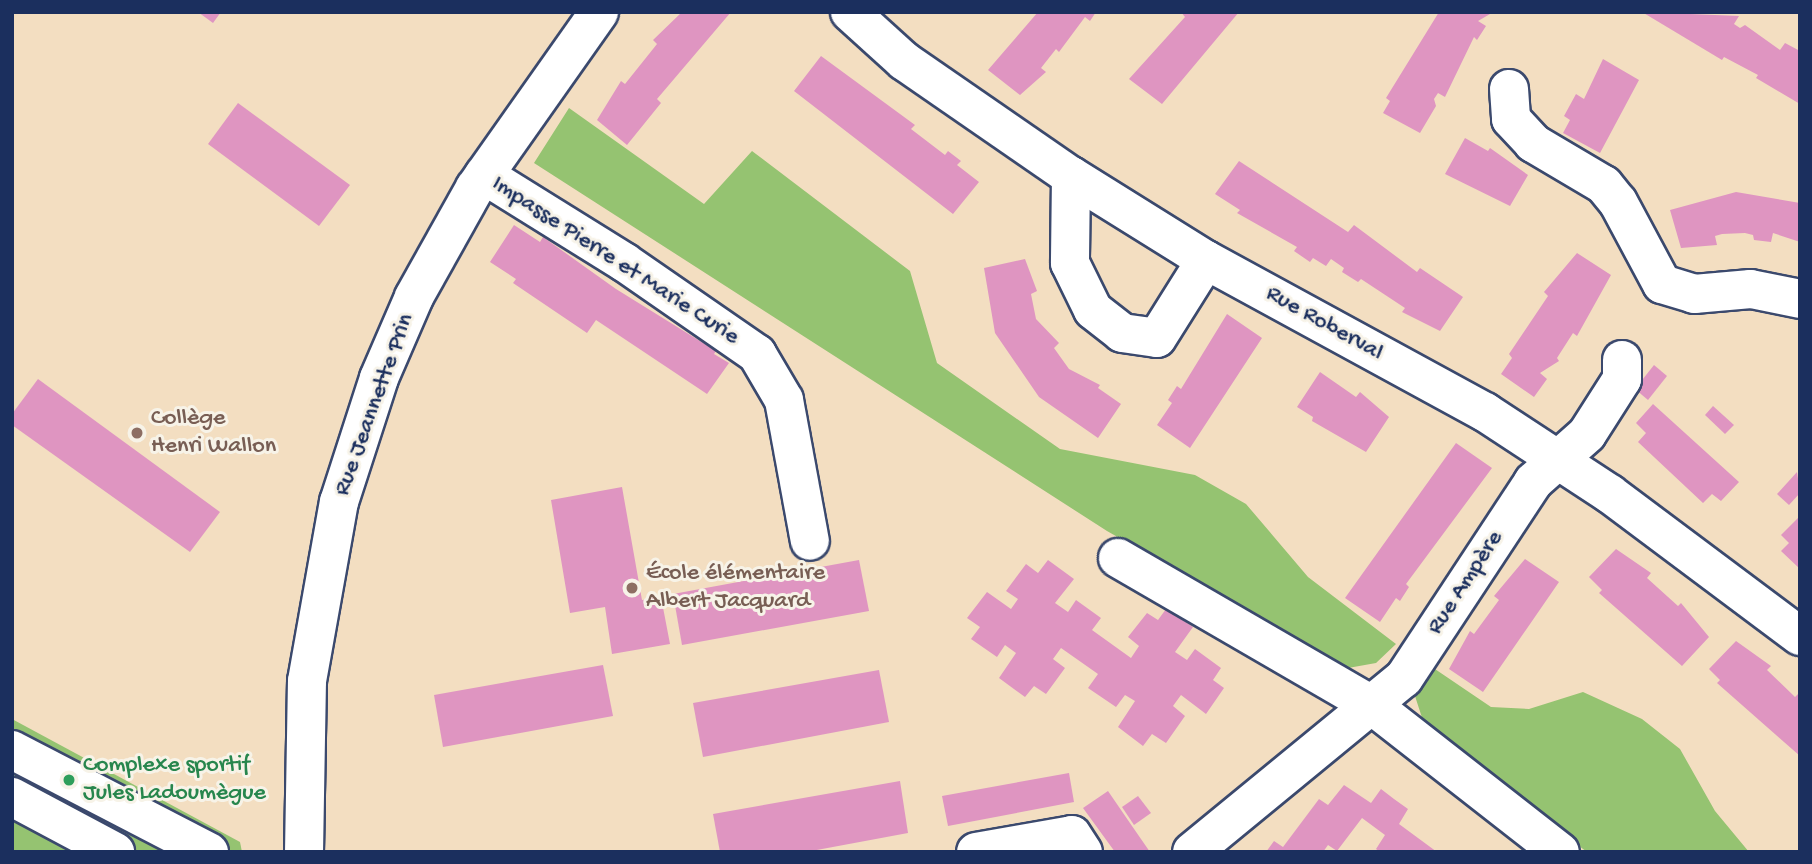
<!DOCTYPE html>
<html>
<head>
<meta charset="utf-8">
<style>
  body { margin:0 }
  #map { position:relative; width:1812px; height:864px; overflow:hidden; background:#f3dec1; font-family:"Gochi Hand",sans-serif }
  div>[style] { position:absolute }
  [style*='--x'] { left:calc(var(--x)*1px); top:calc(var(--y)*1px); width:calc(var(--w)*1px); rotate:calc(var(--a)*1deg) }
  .green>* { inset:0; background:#95c371 }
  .building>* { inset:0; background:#df95c1 }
  .roads { filter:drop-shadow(2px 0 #3b496d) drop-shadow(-2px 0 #3b496d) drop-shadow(0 2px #3b496d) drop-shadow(0 -2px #3b496d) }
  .minor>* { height:38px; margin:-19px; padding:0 19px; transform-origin:19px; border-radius:19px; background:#fff }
  .dots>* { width:19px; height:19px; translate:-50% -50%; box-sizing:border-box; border:4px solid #f7f3e8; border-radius:50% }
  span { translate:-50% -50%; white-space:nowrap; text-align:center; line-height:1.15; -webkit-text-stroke:6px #f7f3e8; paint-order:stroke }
  .street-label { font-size:24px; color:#1b2f5e }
  .education-label { font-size:24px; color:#785e54 }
  .left { translate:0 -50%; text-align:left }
  .leisure-label { font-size:24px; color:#27864d }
  .frame { position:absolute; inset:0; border:14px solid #1b2f5e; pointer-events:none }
</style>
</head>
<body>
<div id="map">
  <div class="green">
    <i style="clip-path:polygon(569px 108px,704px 204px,752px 151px,910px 271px,937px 363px,1060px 449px,1195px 475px,1246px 504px,1308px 577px,1396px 644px,1376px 663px,1348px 668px,1107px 531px,534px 163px)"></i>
    <i style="clip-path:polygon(1429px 665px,1491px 707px,1529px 709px,1583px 692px,1642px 719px,1680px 749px,1715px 811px,1749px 852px,1587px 852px,1426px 730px,1414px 693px)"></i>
    <i style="clip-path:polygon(12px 719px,240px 842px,242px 852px,12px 852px)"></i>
  </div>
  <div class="building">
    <i style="clip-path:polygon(198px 12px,221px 12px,213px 23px)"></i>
    <i style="clip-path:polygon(682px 12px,731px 12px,657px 99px,661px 103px,627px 145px,597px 120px,621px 81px,625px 84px,657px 44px,653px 40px)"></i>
    <i style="clip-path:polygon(1038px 12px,1096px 12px,1090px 21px,1085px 17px,1059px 52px,1056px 49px,1041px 68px,1046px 72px,1020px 95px,988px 70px)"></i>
    <i style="clip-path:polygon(1181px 12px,1239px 12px,1162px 104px,1129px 79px,1185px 17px)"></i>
    <i style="clip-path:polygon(1439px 12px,1490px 14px,1478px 21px,1486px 26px,1477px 40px,1474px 37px,1445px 97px,1438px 93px,1434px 99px,1436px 106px,1420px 133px,1383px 113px,1390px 101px,1386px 98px)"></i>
    <i style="clip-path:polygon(1642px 12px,1739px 16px,1734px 24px,1740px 28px,1745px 25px,1780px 50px,1785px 43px,1800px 51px,1800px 104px,1756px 78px,1758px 75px,1724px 57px,1722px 60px)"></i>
    <i style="clip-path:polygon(821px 56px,915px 125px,911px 129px,945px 155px,948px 151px,961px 161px,957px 165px,979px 182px,953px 214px,794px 91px)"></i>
    <i style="clip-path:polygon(1603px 59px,1639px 80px,1600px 153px,1563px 133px,1570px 120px,1564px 116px,1576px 94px,1584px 99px)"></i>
    <i style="clip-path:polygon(238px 103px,350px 185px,319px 226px,208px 144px)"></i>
    <i style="clip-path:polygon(1465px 138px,1488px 151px,1490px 148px,1528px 175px,1510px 206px,1445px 174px)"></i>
    <i style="clip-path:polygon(1239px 161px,1348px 232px,1354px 225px,1417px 272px,1420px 268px,1463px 297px,1440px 331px,1402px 312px,1405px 308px,1361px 279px,1358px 282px,1342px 272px,1344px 268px,1331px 259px,1326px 266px,1313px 258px,1310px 262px,1294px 251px,1297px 247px,1237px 213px,1240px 210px,1215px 194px)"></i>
    <i style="clip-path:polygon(1736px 192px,1800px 203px,1800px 242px,1773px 233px,1771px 242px,1754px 240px,1753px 235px,1745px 233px,1722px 234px,1715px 236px,1717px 245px,1681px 248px,1670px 210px)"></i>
    <i style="clip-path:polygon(514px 225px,540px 242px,543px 237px,616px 289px,716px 351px,714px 354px,729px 363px,707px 394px,596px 320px,587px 333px,513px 283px,516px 279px,490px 262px)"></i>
    <i style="clip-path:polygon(1577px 253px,1611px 275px,1577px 336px,1573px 333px,1557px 358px,1559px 361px,1540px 373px,1547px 379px,1534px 397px,1501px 374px,1512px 358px,1509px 354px,1548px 296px,1544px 292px)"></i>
    <i style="clip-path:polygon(1025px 259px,1037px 291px,1031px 294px,1036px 319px,1059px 343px,1054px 348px,1069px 369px,1100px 385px,1098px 388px,1121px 404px,1098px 438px,1039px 397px,995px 333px,984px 268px)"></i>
    <i style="clip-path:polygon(1227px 314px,1262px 338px,1190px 448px,1157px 425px,1172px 403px,1168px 400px,1177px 386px,1181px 389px)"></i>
    <i style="clip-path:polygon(1654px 365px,1667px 376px,1648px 400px,1635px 389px)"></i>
    <i style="clip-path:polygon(1320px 372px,1356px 397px,1360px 392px,1389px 417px,1366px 452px,1312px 421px,1313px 417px,1297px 407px)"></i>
    <i style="clip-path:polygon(38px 379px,220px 512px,190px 552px,12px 425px,12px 414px)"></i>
    <i style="clip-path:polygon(1653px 404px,1739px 482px,1721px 501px,1712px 494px,1703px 503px,1638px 442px,1646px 433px,1636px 423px)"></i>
    <i style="clip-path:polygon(1713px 406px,1734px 425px,1725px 434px,1705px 415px)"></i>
    <i style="clip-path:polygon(1456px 443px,1492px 468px,1406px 584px,1409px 587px,1400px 601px,1396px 598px,1380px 622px,1345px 598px)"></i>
    <i style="clip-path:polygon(1797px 472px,1800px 493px,1789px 505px,1777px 494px)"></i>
    <i style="clip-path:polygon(622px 487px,642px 600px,661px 597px,670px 644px,612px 654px,605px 607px,570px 613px,551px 500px)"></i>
    <i style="clip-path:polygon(1800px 516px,1800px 569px,1781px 551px,1789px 543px,1781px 535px)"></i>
    <i style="clip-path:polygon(1616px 549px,1651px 573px,1647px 578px,1678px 606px,1681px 603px,1709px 637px,1682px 666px,1599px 593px,1602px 590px,1589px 577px)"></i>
    <i style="clip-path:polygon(1525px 559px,1559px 582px,1483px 692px,1449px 669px,1470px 631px,1474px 634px,1499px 600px,1494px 596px)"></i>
    <i style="clip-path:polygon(859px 560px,869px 611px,682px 645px,673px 594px)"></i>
    <i style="clip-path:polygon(1048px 560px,1074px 579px,1055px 603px,1068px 612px,1076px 600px,1101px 618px,1092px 630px,1131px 658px,1139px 646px,1128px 637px,1147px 613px,1158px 620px,1166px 609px,1193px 627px,1175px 652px,1187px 660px,1195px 649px,1221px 668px,1213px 680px,1224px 688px,1206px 714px,1181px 695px,1173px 706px,1185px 716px,1166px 743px,1152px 734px,1143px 746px,1118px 727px,1135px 701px,1125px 695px,1116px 707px,1088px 688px,1098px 674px,1061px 648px,1053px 659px,1065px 668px,1046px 694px,1034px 686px,1025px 697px,999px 678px,1016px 653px,1005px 645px,997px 657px,971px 639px,980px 627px,967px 618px,987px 592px,1011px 609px,1018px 599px,1006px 591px,1026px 564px,1038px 573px)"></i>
    <i style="clip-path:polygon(1736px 641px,1771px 666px,1767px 670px,1795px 697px,1800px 692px,1800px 756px,1717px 683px,1720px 680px,1709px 669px)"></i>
    <i style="clip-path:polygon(603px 665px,613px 716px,443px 747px,434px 695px)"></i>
    <i style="clip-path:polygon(879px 670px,889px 722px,703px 757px,693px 703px)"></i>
    <i style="clip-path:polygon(1069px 773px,1074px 802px,948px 826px,942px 796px)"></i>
    <i style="clip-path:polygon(900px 781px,908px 833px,806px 852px,720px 852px,713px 814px)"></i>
    <i style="clip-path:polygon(1344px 785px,1371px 803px,1381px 789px,1394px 799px,1408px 809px,1399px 824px,1437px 852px,1380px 852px,1376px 849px,1385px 835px,1362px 818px,1337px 851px,1328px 845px,1323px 852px,1266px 852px,1274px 841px,1283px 847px,1319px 799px,1328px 805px)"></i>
    <i style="clip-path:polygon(1108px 791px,1132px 826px,1150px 852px,1115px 852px,1083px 808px)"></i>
    <i style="clip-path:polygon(1138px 796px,1151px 813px,1134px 825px,1122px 807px)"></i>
  </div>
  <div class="roads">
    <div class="minor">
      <i style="--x:850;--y:12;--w:73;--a:42.2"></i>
      <i style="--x:904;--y:61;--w:203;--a:34.6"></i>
      <i style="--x:1071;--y:176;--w:159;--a:31.9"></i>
      <i style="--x:1206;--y:260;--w:318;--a:28.6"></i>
      <i style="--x:1485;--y:412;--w:149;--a:33.3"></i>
      <i style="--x:1610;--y:494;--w:237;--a:36.8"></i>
      <i style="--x:1509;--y:89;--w:30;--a:86"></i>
      <i style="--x:1511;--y:119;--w:33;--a:47"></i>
      <i style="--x:1533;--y:143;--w:82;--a:30.6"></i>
      <i style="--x:1604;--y:185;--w:22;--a:51"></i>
      <i style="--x:1618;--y:202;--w:93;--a:61.8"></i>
      <i style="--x:1662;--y:284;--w:34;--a:17"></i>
      <i style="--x:1694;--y:294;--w:57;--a:-5"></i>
      <i style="--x:1751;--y:289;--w:50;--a:11.5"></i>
      <i style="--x:484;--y:175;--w:165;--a:31.9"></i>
      <i style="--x:624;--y:262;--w:162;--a:34.7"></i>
      <i style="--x:757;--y:354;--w:53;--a:59.6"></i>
      <i style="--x:784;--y:400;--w:143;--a:79.6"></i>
      <i style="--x:1071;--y:176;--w:87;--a:90.7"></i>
      <i style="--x:1070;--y:263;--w:52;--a:63.9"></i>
      <i style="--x:1093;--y:310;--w:37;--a:38"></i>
      <i style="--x:1122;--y:333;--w:35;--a:8"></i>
      <i style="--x:1157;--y:338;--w:92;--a:-57.9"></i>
      <i style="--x:1118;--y:558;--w:295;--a:30.1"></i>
      <i style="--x:1373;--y:706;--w:237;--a:38"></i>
      <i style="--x:12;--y:750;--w:222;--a:27.4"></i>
      <i style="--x:12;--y:797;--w:117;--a:28.1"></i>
      <i style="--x:304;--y:852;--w:171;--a:-89"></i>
      <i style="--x:307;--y:681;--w:182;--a:-79.9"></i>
      <i style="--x:339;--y:502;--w:130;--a:-72.1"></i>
      <i style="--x:379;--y:378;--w:88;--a:-66.6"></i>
      <i style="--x:414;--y:297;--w:125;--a:-60.8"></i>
      <i style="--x:475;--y:188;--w:215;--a:-54.8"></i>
      <i style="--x:976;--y:852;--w:97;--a:-10"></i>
      <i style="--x:1072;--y:835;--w:20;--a:57"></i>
      <i style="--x:1192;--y:852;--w:274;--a:-39.4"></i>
      <i style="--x:1404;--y:678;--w:235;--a:-56.6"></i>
      <i style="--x:1533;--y:482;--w:72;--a:-41.6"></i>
      <i style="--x:1587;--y:434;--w:65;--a:-57.5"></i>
      <i style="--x:1622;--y:379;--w:19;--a:-90"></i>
    </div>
  </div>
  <div class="dots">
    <i style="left:137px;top:433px;background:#8d6e63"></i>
    <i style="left:632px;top:588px;background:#8d6e63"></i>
    <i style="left:69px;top:780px;background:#2e9e5b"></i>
  </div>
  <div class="street-label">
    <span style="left:615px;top:261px;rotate:33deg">Impasse Pierre et Marie Curie</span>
    <span style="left:1324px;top:324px;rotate:29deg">Rue Roberval</span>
    <span style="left:375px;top:405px;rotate:-70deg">Rue Jeannette Prin</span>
    <span style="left:1466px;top:583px;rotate:-57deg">Rue Ampère</span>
  </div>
  <div class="education-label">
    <span class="left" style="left:151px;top:433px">Collège<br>Henri Wallon</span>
    <span class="left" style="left:646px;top:588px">École élémentaire<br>Albert Jacquard</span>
  </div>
  <div class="leisure-label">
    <span class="left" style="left:83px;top:780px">Complexe sportif<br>Jules Ladoumègue</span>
  </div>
  <div class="frame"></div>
</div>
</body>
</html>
